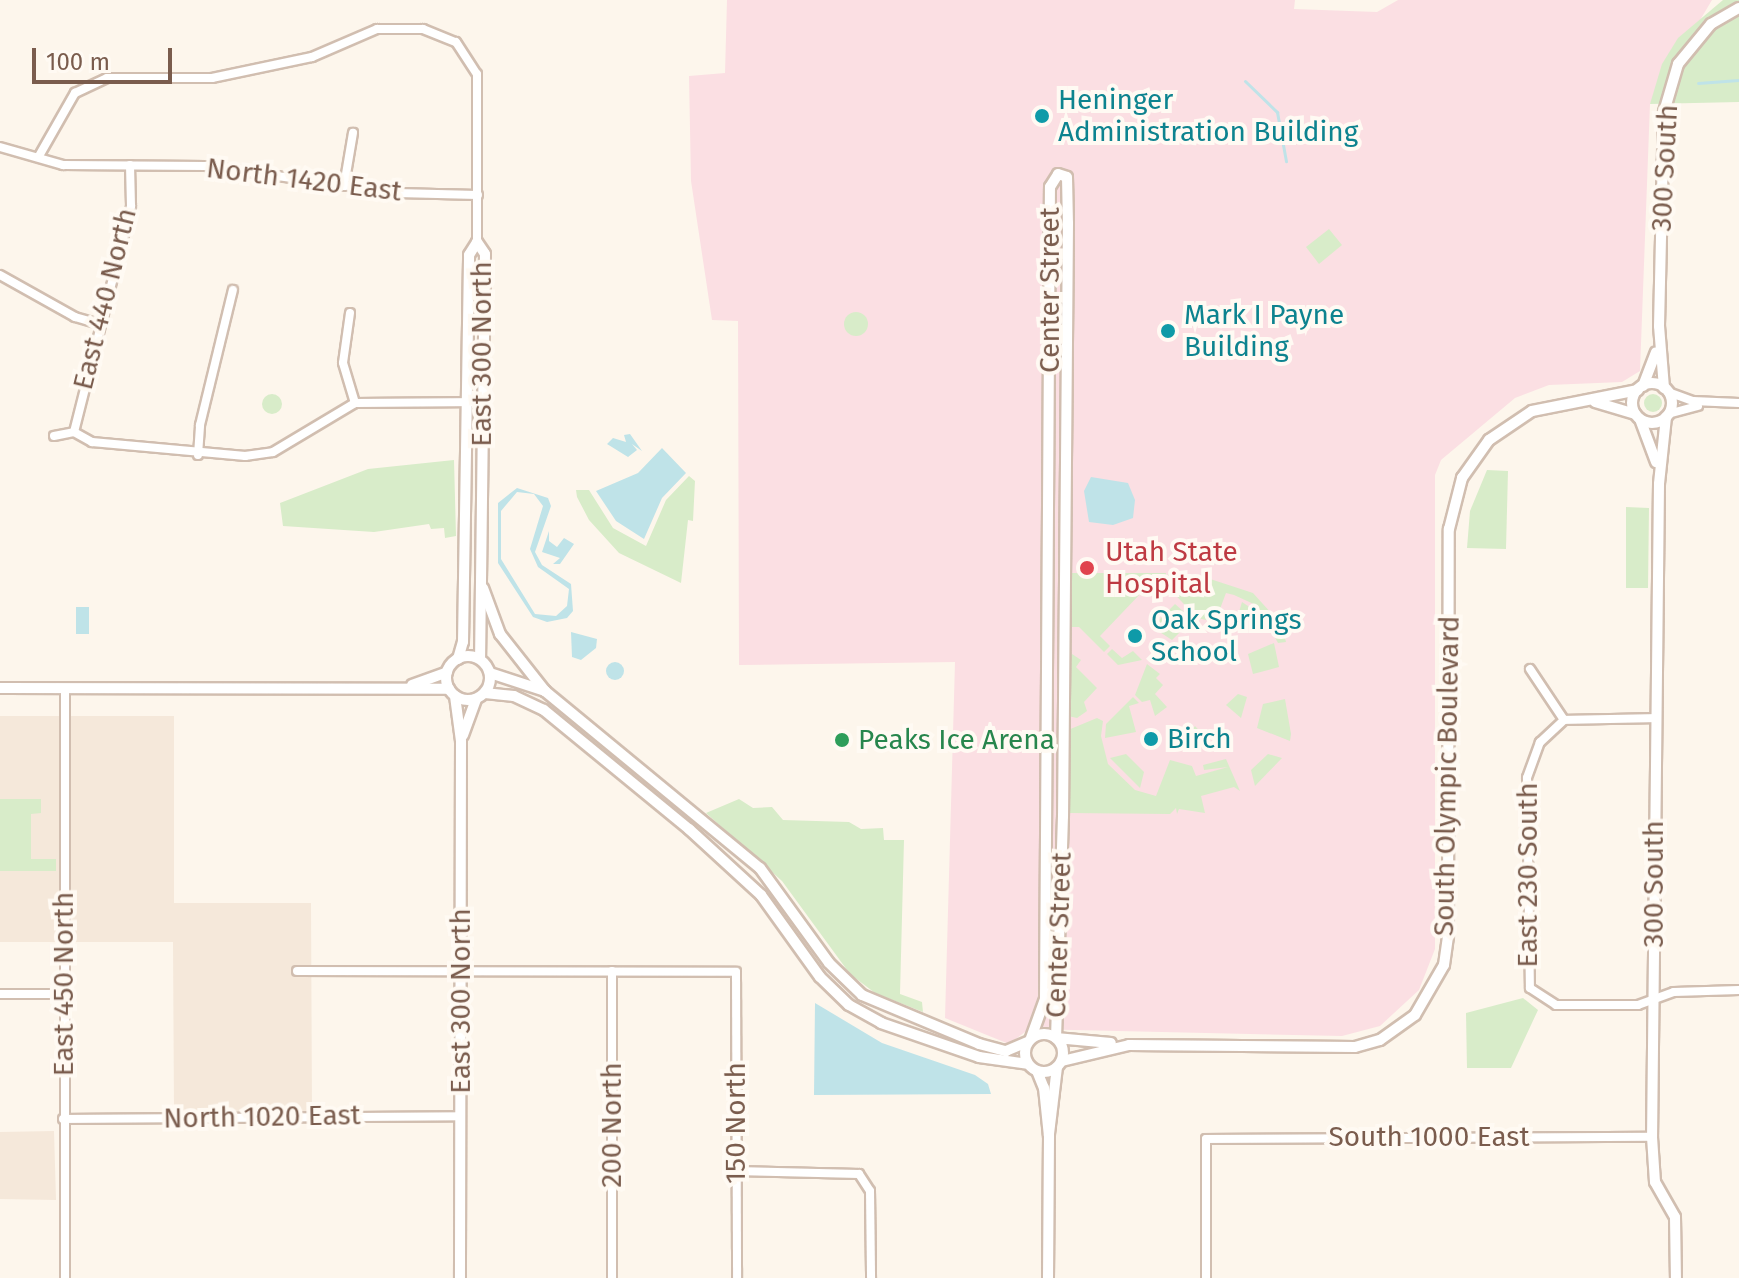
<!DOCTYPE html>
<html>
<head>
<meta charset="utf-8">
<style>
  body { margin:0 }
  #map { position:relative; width:1739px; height:1278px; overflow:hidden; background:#fdf6ec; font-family:"Fira Sans",sans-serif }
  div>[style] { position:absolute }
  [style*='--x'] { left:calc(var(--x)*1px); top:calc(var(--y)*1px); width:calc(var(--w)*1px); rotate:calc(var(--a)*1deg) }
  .residential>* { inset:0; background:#f5e8da }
  .medical>* { inset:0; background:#fbdfe3 }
  .green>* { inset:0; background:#d8ecc9 }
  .round { border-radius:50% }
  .water>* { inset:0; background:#bfe3e8 }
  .stream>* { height:3px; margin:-1.5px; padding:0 1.5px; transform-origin:1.5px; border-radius:1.5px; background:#bfe3e8 }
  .roads { filter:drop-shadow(2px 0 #d1beb0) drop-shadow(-2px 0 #d1beb0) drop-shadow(0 2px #d1beb0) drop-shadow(0 -2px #d1beb0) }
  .minor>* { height:8px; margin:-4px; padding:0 4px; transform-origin:4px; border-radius:4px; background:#fff }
  .tertiary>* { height:10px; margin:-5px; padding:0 5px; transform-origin:5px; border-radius:5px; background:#fff }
  .tertiary>.ring { margin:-5px; padding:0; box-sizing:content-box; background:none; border:10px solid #fff; border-radius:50% }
  .dots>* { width:22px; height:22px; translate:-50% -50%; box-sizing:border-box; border:4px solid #fffaf3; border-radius:50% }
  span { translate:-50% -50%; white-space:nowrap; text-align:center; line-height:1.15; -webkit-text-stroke:8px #fffaf3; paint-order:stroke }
  .culture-label { font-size:28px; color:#0d838f }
  .left { translate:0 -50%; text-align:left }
  .street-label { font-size:28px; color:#7a5c4d }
  .health-label { font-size:28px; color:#be3a42 }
  .leisure-label { font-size:28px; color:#27864d }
  .scale { position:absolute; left:32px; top:48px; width:140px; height:36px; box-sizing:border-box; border:4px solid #7a5c4d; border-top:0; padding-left:10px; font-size:24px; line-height:28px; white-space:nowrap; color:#7a5c4d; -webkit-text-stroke:6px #fffaf3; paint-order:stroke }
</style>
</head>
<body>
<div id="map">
  <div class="residential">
    <i style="clip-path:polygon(0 716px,174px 716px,174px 903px,311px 903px,312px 1111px,174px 1112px,173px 942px,0 942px)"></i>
    <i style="clip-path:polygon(54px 1131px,56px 1200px,0 1199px,0 1132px)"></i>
  </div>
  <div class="medical">
    <i style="clip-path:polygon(727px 0,1295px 0,1294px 9px,1377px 12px,1398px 0,1712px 0,1650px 104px,1640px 371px,1622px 382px,1549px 385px,1515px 398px,1441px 460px,1435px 475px,1435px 949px,1419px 990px,1380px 1026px,1342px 1036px,1029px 1029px,1009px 1044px,945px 1018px,955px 662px,739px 665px,738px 321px,712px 320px,691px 181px,689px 76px,725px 73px)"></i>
  </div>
  <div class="green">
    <i style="clip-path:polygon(1723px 0,1739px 0,1739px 102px,1650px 104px,1662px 64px,1678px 38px)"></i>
    <i style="clip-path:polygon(1329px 229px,1342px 245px,1319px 264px,1306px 247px)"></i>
    <i class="round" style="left:844px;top:312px;width:24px;height:24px"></i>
    <i class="round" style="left:262px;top:394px;width:20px;height:20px"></i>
    <i class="round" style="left:1644px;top:394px;width:18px;height:18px"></i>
    <i style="clip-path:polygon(454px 460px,456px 536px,445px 538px,444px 528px,431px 529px,429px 524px,374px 532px,283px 526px,280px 503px,368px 469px)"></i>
    <i style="clip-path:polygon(1487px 470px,1508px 471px,1506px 549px,1467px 548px,1470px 511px)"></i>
    <i style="clip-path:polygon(689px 476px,695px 481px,693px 521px,688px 520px,681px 583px,619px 553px,589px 520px,577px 497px,576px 490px,589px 490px,613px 528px,646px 546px,666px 500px)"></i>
    <i style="clip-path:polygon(1626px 507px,1649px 508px,1648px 588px,1626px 588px)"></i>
    <i style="clip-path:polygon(1070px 573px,1166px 573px,1165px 584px,1142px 592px,1100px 636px,1110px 646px,1104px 652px,1079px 627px,1069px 627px)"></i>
    <i style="clip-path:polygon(1168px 573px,1177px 577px,1179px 594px,1187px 597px,1201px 576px,1253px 593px,1281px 624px,1286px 642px,1278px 643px,1258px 606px,1234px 595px,1226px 593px,1215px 622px,1197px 618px,1167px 586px)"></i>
    <i style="clip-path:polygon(1242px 602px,1257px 612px,1267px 627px,1258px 629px,1239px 612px)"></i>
    <i style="clip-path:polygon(1175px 604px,1192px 619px,1189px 631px,1182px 630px,1172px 640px,1152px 627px)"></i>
    <i style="clip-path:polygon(1274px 643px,1279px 667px,1253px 674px,1248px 654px)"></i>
    <i style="clip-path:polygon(1112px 649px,1122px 658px,1133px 651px,1142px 660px,1118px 665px,1107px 654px)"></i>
    <i style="clip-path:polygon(1069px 652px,1081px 660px,1076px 667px,1097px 688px,1084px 702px,1087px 711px,1077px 718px,1068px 716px)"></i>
    <i style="clip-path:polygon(1147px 664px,1160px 674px,1156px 678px,1163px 685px,1155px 694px,1167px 707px,1155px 716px,1150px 700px,1142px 702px,1135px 695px)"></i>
    <i style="clip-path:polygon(1238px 694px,1247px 697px,1241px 718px,1226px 705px)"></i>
    <i style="clip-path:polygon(1133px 697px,1139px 703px,1129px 706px,1136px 732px,1105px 738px,1106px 724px)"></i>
    <i style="clip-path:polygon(1285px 699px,1291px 734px,1290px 741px,1257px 728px,1263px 704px)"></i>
    <i style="clip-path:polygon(1097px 718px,1103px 721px,1101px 736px,1108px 764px,1135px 790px,1156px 796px,1170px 760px,1192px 766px,1196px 776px,1228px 767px,1204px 770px,1203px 765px,1226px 759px,1240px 791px,1234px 787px,1201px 796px,1205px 813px,1179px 809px,1177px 814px,1176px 808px,1170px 814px,1068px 813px,1068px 730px)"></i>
    <i style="clip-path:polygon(1195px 726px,1212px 744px,1196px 748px,1180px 744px)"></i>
    <i style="clip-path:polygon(1126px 754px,1144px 772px,1140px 788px,1110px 758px)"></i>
    <i style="clip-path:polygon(1268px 754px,1282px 758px,1255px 786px,1251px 770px)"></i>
    <i style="clip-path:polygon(0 799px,41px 799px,41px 813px,31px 814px,31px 859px,56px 859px,56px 871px,0 871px)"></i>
    <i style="clip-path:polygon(739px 799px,753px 808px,772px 807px,783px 820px,849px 822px,861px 829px,883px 828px,884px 840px,904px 840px,900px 994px,922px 1002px,923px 1012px,875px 993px,850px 974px,782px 881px,706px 813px)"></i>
    <i style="clip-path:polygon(1523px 998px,1538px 1010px,1511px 1068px,1467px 1068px,1466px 1013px)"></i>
  </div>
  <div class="water">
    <i style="clip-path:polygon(630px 434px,642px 451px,632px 444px,637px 450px,628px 457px,607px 444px,613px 438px,626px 442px,624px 435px)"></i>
    <i style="clip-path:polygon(662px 448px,686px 473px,662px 498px,644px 539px,616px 521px,596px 491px,638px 473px)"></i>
    <i style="clip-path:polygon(1091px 477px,1128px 483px,1135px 500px,1133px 518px,1113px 525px,1089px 522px,1084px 491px)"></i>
    <i style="clip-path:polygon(evenodd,517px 488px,548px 498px,551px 506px,535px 552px,542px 565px,571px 584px,573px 611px,567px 618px,547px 622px,533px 617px,498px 563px,498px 503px,517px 488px,517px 492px,534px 494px,543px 506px,530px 549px,538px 567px,569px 589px,567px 606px,556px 616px,535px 614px,501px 559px,501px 511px,517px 492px)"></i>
    <i style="clip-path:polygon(549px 531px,549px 541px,557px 547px,564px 538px,574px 544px,560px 564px,553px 564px,560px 558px,542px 552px)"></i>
    <i style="clip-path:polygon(76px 607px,89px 607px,89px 634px,76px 634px)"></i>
    <i style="clip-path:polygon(571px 632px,597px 639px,596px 648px,581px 660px,572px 657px)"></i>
    <i class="round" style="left:606px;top:662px;width:18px;height:18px"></i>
    <i style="clip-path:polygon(815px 1003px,882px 1043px,975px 1075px,988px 1084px,991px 1094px,814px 1095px)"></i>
  </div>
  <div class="stream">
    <i style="--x:1245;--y:81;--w:45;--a:44.1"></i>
    <i style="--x:1277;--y:112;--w:50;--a:79.6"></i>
    <i style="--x:1698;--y:83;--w:41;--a:-4.2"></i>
  </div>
  <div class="roads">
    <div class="minor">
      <i style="--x:0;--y:147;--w:66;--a:15.9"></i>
      <i style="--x:63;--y:165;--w:143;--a:0.4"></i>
      <i style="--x:206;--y:166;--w:193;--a:8"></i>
      <i style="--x:397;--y:193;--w:81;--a:1.4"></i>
      <i style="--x:39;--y:156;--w:73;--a:-60.3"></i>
      <i style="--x:75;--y:93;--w:35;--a:-25"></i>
      <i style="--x:107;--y:78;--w:105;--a:0"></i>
      <i style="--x:212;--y:78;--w:102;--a:-11.9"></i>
      <i style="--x:312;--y:57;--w:71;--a:-23.3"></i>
      <i style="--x:377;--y:29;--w:46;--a:0"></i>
      <i style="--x:423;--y:29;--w:35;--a:22"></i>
      <i style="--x:456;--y:42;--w:38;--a:57"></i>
      <i style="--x:477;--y:74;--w:168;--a:90"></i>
      <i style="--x:344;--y:186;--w:54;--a:-80.4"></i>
      <i style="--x:0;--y:275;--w:86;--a:29.2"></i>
      <i style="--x:75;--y:317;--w:26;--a:16"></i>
      <i style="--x:350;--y:313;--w:50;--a:98"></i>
      <i style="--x:343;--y:363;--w:42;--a:73.3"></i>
      <i style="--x:1668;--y:392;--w:27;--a:20"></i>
      <i style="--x:1693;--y:401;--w:46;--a:2.5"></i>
      <i style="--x:1668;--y:414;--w:31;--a:-15"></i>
      <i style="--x:74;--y:432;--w:233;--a:-75.8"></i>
      <i style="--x:131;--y:206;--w:41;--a:-91.4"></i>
      <i style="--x:54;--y:436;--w:20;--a:-11"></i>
      <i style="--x:74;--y:432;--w:21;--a:29"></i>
      <i style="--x:92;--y:442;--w:154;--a:5.2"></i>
      <i style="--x:245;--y:456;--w:28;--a:-8"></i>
      <i style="--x:273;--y:452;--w:96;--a:-30.9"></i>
      <i style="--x:355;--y:403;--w:129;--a:-0.4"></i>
      <i style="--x:198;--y:455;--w:30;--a:-86"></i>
      <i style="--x:200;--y:425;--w:139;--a:-76.3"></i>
      <i style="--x:1530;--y:669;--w:61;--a:56.3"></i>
      <i style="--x:1564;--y:720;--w:33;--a:137"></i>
      <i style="--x:1540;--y:742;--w:38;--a:110"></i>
      <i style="--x:1527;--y:778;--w:210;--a:89.2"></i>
      <i style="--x:1530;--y:988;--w:31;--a:33"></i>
      <i style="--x:1556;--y:1005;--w:82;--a:0"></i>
      <i style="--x:1638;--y:1005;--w:38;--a:-20"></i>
      <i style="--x:1674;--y:992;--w:65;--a:-1.8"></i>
      <i style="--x:1564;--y:720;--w:92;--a:-1.2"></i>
      <i style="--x:297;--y:971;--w:439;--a:0.1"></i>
      <i style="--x:736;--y:972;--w:306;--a:89.8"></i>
      <i style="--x:0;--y:994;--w:63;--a:0"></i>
      <i style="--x:63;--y:1119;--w:398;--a:-0.4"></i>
      <i style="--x:736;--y:1171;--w:123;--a:1.4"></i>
      <i style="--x:859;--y:1174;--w:20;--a:57"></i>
      <i style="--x:870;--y:1191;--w:87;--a:89.3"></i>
      <i style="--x:65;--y:1278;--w:588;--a:-90"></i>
      <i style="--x:612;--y:1278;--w:307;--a:-90"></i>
      <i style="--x:1206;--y:1278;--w:139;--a:-90"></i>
      <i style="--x:1206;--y:1139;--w:446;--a:-0.3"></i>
    </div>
    <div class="tertiary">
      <i class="ring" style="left:1632px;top:383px;width:30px;height:30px"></i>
      <i style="--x:1643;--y:386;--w:36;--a:-69"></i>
      <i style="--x:1664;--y:388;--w:62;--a:-94.6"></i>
      <i style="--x:1659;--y:326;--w:214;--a:-88.7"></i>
      <i style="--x:1664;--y:112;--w:50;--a:-73.7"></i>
      <i style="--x:1678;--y:64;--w:52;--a:-50.5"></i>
      <i style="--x:1711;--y:24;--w:32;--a:-30"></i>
      <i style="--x:1595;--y:402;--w:42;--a:16.7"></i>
      <i style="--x:1666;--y:417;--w:67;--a:96"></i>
      <i style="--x:1659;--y:484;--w:653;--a:90.61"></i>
      <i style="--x:1652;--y:1137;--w:45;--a:86.2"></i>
      <i style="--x:1655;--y:1182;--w:40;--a:60.3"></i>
      <i style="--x:1675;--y:1217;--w:61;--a:89.1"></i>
      <i style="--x:1640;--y:419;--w:46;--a:69.6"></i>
      <i style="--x:483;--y:588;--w:49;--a:69.7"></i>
      <i style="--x:500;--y:634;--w:73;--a:51.7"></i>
      <i class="ring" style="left:446px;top:656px;width:34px;height:34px"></i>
      <i style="--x:458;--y:659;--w:18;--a:-74"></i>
      <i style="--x:463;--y:642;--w:387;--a:-89.1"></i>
      <i style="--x:469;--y:255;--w:15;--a:-58"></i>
      <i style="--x:477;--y:242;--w:14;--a:56"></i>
      <i style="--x:485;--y:254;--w:405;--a:90.7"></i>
      <i style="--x:490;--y:673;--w:58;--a:18.1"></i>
      <i style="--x:545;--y:691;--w:278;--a:39.5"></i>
      <i style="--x:760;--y:868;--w:117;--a:54"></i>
      <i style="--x:829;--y:963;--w:46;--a:44.1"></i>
      <i style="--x:862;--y:995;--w:127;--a:22.7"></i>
      <i style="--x:979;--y:1044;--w:28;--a:15"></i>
      <i style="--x:1006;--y:1051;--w:23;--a:-23"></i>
      <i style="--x:412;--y:685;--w:37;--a:-20"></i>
      <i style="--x:0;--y:688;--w:449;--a:0.1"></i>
      <i style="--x:485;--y:693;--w:29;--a:6"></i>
      <i style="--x:514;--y:696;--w:33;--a:25"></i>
      <i style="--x:544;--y:710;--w:188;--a:39.4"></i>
      <i style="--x:689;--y:829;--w:98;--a:42.5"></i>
      <i style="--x:761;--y:895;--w:101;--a:54.3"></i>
      <i style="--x:820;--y:977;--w:40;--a:44"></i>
      <i style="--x:849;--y:1005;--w:37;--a:29"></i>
      <i style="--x:881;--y:1023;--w:104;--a:19.1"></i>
      <i style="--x:979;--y:1057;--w:49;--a:8.1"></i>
      <i style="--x:455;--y:696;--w:45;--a:82.4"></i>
      <i style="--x:461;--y:741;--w:537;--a:90.11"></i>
      <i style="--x:463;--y:735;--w:37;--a:-70"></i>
      <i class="ring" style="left:1025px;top:1034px;width:28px;height:28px"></i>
      <i style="--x:1031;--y:1038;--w:41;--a:-70.3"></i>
      <i style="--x:1045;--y:999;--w:812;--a:-89.65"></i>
      <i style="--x:1050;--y:187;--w:15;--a:-58"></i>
      <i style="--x:1058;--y:174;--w:9;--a:18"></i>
      <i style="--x:1067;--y:177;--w:46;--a:88.8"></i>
      <i style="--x:1068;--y:223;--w:593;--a:90.48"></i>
      <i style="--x:1063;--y:816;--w:221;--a:91.8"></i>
      <i style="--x:1056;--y:1038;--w:55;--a:5.2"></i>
      <i style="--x:1062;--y:1061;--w:69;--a:-13.4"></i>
      <i style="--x:1129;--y:1045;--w:226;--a:0.5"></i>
      <i style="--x:1355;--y:1047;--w:26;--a:-16"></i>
      <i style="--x:1380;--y:1040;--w:43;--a:-35.5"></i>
      <i style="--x:1415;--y:1015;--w:58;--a:-59.9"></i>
      <i style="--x:1444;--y:965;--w:30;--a:-82"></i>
      <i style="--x:1448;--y:935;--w:406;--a:-89.9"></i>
      <i style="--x:1449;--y:529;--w:53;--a:-75.7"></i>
      <i style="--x:1462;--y:478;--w:47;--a:-54.6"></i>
      <i style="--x:1489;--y:440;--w:52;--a:-34"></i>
      <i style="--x:1532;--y:411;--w:108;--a:-11.2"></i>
      <i style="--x:1037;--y:1071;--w:18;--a:68"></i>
      <i style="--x:1044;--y:1088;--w:48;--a:84.1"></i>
      <i style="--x:1049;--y:1136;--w:142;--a:90.4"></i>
      <i style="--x:1049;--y:1134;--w:67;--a:-83.2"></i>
    </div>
  </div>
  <div class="dots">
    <i style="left:1042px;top:116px;background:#0f9aa8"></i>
    <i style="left:1168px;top:331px;background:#0f9aa8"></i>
    <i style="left:1087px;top:568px;background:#e0444e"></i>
    <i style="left:1135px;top:636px;background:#0f9aa8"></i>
    <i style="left:1151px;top:739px;background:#0f9aa8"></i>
    <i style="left:842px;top:740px;background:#2e9e5b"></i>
  </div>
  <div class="culture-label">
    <span class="left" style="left:1058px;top:116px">Heninger<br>Administration Building</span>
    <span class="left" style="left:1184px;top:331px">Mark I Payne<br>Building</span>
    <span class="left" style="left:1151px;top:636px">Oak Springs<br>School</span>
    <span class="left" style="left:1167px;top:739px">Birch</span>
  </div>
  <div class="street-label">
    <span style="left:1665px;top:168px;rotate:-87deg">300 South</span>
    <span style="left:304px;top:180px;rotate:7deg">North 1420 East</span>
    <span style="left:1050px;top:290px;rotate:-90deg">Center Street</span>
    <span style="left:105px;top:299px;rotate:-76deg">East 440 North</span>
    <span style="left:482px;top:354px;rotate:-90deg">East 300 North</span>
    <span style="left:1447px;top:776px;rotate:-89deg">South Olympic Boulevard</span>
    <span style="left:1528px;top:875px;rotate:-90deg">East 230 South</span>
    <span style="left:1654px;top:884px;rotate:-90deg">300 South</span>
    <span style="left:1059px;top:935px;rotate:-88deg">Center Street</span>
    <span style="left:64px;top:984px;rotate:-90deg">East 450 North</span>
    <span style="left:461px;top:1001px;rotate:-90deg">East 300 North</span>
    <span style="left:262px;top:1117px;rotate:-1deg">North 1020 East</span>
    <span style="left:736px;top:1123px;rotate:-90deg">150 North</span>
    <span style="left:612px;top:1125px;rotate:-90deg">200 North</span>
    <span style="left:1429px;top:1137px">South 1000 East</span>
  </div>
  <div class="health-label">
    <span class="left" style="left:1105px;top:568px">Utah State<br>Hospital</span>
  </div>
  <div class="leisure-label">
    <span class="left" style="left:858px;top:740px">Peaks Ice Arena</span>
  </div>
  <div class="scale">100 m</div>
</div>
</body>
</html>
